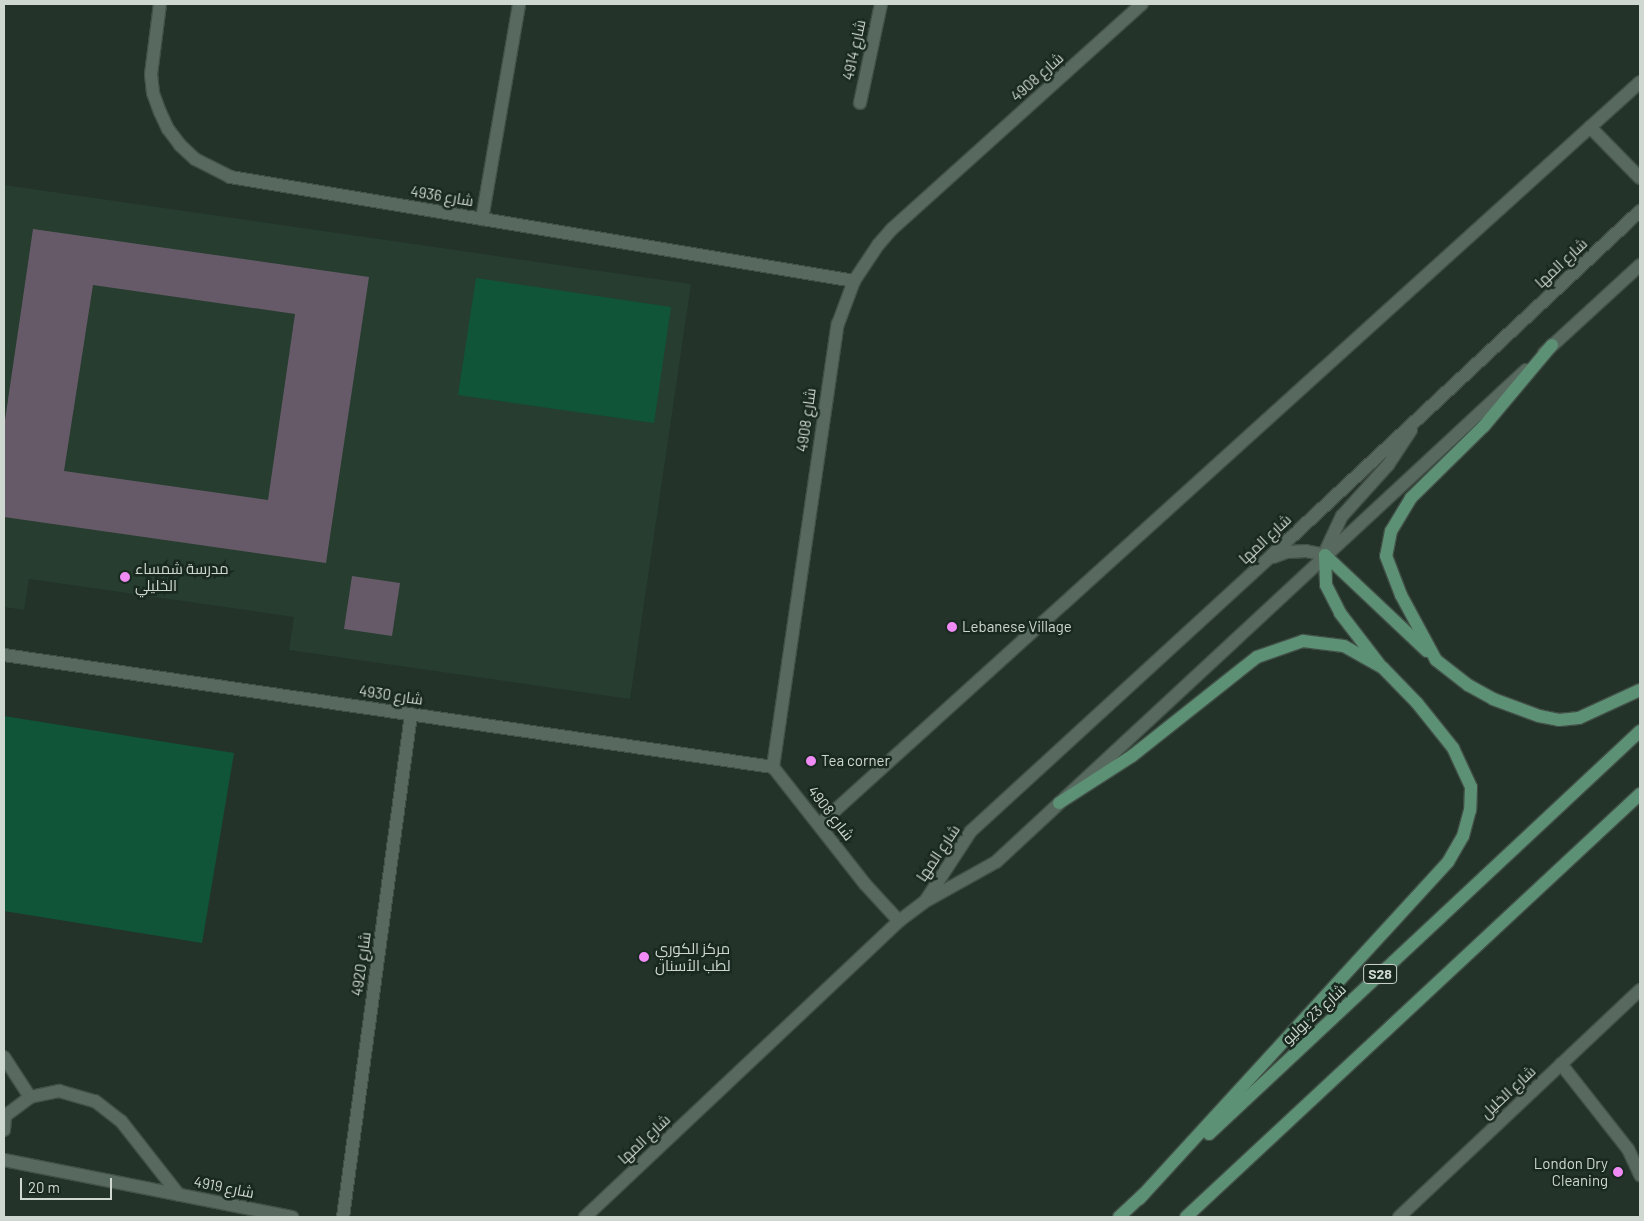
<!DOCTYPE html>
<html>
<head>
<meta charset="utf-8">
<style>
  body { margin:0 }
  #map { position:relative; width:1644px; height:1221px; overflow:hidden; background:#23332a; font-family:Barlow,Cairo,sans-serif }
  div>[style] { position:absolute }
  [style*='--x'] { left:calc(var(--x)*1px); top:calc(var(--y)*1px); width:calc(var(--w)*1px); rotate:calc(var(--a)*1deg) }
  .built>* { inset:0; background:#263d30 }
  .green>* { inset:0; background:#105537 }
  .building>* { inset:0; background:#675a68 }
  .roads { filter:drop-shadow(1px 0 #425047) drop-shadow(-1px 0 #425047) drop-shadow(0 1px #425047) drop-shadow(0 -1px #425047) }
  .minor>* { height:12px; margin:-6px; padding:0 6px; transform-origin:6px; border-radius:6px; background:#58695f }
  .major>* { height:12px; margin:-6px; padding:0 6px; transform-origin:6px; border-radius:6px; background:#5d9175 }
  .dots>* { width:14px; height:14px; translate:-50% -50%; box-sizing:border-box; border:2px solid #192920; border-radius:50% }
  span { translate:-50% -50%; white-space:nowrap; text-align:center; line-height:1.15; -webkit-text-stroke:5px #192920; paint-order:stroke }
  .shield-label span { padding:1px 4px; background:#192920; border:1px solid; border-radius:4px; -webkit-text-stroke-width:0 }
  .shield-label { font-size:14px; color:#ced8d1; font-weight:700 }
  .street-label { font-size:15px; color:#ced8d1 }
  .poi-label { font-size:15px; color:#ced8d1 }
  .left { translate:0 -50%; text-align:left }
  .right { translate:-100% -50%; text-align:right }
  .frame { position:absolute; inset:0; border:5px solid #ced8d1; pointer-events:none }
  .scale { position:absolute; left:20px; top:1178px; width:92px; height:22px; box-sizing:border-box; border:2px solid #ced8d1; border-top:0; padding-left:6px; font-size:15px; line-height:18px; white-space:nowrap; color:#ced8d1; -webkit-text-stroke:4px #192920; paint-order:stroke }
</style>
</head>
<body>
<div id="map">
  <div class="built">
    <i style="clip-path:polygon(4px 185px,691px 284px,630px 699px,289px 650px,294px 617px,29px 579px,24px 610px,4px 607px)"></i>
  </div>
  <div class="green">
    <i style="clip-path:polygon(476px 278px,671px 307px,654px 423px,458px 395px)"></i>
    <i style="clip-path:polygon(4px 716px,234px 753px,202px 943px,4px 911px)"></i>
  </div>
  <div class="building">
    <i style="clip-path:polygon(evenodd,33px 229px,369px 277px,326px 563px,4px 517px,4px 427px,33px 229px,93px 285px,295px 314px,268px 500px,64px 471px,93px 285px)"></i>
    <i style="clip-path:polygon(352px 576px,400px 583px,392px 636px,344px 629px)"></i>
  </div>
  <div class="roads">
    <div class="minor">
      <i style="--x:160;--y:4;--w:71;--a:97.3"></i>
      <i style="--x:151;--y:74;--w:19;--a:84"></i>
      <i style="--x:153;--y:93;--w:20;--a:70"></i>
      <i style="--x:160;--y:112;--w:19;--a:65"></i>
      <i style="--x:168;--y:129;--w:20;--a:53"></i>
      <i style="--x:180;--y:145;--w:21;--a:43"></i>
      <i style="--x:195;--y:159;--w:39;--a:27"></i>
      <i style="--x:230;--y:177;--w:633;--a:9.46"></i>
      <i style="--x:860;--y:103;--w:101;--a:-78"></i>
      <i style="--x:1590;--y:127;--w:71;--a:45.6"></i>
      <i style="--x:482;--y:219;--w:218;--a:-80.2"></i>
      <i style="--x:1544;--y:353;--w:130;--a:-42.5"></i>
      <i style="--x:1325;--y:552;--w:40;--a:-65"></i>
      <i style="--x:1342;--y:516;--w:69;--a:-48"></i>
      <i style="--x:1388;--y:465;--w:42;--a:-56.7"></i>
      <i style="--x:1273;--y:557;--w:15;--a:-20"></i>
      <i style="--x:1287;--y:552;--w:19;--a:-3"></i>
      <i style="--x:1306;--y:551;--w:19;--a:12"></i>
      <i style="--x:4;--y:655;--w:777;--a:8.29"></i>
      <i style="--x:820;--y:824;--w:1106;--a:-42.14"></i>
      <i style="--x:926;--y:900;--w:82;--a:-56.9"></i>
      <i style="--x:971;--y:831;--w:404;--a:-42.5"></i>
      <i style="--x:1269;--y:558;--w:508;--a:-43.09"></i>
      <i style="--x:899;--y:921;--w:50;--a:-132.6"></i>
      <i style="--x:865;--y:884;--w:149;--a:-128.2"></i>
      <i style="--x:773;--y:767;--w:448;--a:-81.7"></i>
      <i style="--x:838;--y:324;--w:46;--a:-69.6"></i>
      <i style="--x:854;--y:281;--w:43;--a:-56.3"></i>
      <i style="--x:878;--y:245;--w:21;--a:-49"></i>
      <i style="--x:892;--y:229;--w:336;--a:-42"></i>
      <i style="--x:4;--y:1057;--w:48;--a:57"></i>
      <i style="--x:1561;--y:1064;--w:108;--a:51.8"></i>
      <i style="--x:1628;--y:1149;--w:29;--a:65"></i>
      <i style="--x:4;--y:1130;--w:14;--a:-86"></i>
      <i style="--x:5;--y:1116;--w:31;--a:-37"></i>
      <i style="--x:30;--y:1097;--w:30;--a:-12"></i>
      <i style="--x:59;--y:1091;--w:37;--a:16"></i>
      <i style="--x:95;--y:1101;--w:33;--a:38"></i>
      <i style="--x:121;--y:1121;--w:94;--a:51.9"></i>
      <i style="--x:4;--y:1160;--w:294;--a:11.2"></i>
      <i style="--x:343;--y:1217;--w:507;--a:-82.29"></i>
      <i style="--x:585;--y:1217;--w:432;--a:-43.3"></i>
      <i style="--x:899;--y:921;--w:31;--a:-37"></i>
      <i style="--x:924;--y:902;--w:82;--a:-29.1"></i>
      <i style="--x:996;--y:862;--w:723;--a:-42.87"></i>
      <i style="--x:1399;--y:1217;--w:331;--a:-43.3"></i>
    </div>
    <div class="major">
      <i style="--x:1552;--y:345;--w:106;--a:130"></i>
      <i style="--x:1484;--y:426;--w:103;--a:135.4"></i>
      <i style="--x:1411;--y:498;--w:39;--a:121"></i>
      <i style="--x:1391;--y:531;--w:25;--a:101"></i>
      <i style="--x:1386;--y:556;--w:42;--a:69"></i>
      <i style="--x:1401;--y:595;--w:74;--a:61.7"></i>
      <i style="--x:1436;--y:660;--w:41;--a:38"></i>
      <i style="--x:1468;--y:685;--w:29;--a:29"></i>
      <i style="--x:1493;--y:699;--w:49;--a:20.3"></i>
      <i style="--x:1539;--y:716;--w:20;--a:11"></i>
      <i style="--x:1559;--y:720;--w:20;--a:-6"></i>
      <i style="--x:1579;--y:718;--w:67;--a:-24.7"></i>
      <i style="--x:1325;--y:555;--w:140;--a:43.3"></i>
      <i style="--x:1325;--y:555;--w:30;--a:88"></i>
      <i style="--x:1326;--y:585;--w:31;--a:63"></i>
      <i style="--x:1340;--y:613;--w:66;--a:52.4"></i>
      <i style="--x:1059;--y:803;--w:87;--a:-32.8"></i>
      <i style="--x:1132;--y:756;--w:159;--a:-38.4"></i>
      <i style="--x:1257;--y:657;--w:49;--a:-19.2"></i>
      <i style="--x:1303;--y:641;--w:41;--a:7"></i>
      <i style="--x:1344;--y:646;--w:45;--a:29.4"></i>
      <i style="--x:1383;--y:668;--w:49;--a:45.8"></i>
      <i style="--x:1417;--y:703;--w:58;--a:51.3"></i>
      <i style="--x:1453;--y:748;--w:43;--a:65.2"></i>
      <i style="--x:1471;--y:787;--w:23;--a:92"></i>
      <i style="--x:1470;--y:810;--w:27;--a:105"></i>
      <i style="--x:1463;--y:836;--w:30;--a:120"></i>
      <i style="--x:1448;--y:862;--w:457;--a:132.5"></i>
      <i style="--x:1209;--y:1134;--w:590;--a:-43.08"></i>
      <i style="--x:1119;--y:1217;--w:33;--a:-43"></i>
      <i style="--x:1186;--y:1217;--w:621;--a:-42.98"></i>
    </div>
  </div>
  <div class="dots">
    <i style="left:125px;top:577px;background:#f08bf6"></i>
    <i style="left:952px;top:627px;background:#f08bf6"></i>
    <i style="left:811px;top:761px;background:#f08bf6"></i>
    <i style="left:644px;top:957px;background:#f08bf6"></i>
    <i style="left:1618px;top:1172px;background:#f08bf6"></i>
  </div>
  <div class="shield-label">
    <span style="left:1380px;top:974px">S28</span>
  </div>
  <div class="street-label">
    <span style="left:854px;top:50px;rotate:-78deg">4914 شارع</span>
    <span style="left:1037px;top:77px;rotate:-42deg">4908 شارع</span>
    <span style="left:442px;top:196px;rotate:9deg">4936 شارع</span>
    <span style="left:1561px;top:263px;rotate:-43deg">شارع المها</span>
    <span style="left:806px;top:420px;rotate:-82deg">4908 شارع</span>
    <span style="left:1265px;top:539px;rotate:-43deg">شارع المها</span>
    <span style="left:391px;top:695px;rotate:8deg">4930 شارع</span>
    <span style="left:831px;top:813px;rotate:52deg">4908 شارع</span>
    <span style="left:938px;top:853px;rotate:-56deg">شارع المها</span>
    <span style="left:361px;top:964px;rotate:-82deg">4920 شارع</span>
    <span style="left:1314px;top:1014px;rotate:-43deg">شارع 23 يوليو</span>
    <span style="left:1508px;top:1092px;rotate:-43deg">شارع الخليل</span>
    <span style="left:644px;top:1139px;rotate:-43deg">شارع المها</span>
    <span style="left:224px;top:1187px;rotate:11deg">4919 شارع</span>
  </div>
  <div class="poi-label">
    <span class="left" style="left:135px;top:577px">مدرسة شمساء<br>الخليلي</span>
    <span class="left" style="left:962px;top:627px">Lebanese Village</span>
    <span class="left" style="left:821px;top:761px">Tea corner</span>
    <span class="left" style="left:655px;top:957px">مركز الكوري<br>لطب الأسنان</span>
    <span class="right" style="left:1608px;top:1172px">London Dry<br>Cleaning</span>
  </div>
  <div class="frame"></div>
  <div class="scale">20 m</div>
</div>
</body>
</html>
